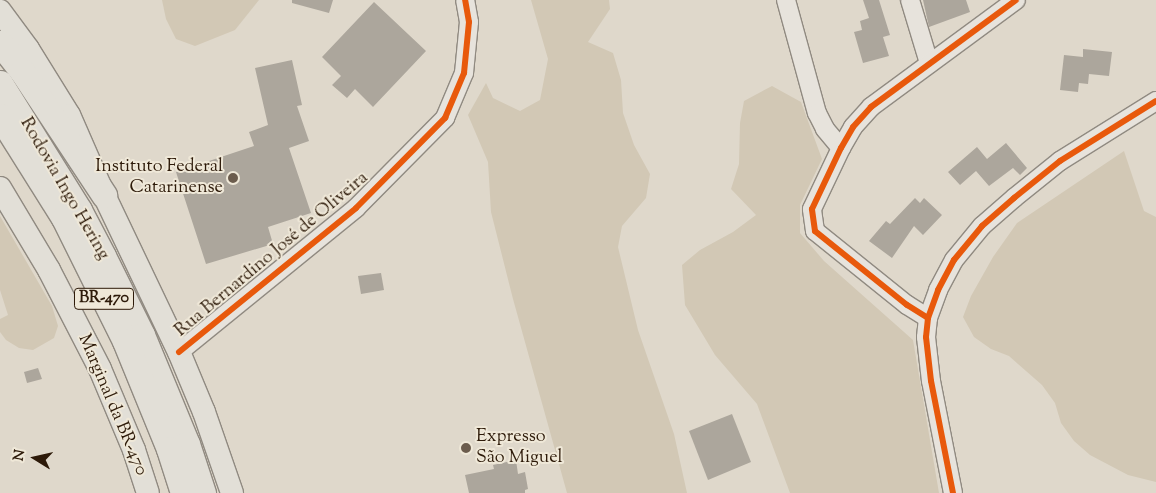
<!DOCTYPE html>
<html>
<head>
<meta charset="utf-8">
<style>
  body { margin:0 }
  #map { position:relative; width:1156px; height:493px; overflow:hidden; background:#dfd8cb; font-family:"Sorts Mill Goudy",serif }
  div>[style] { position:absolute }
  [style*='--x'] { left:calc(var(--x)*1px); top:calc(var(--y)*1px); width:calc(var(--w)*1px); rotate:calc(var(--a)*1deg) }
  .green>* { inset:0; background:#d2c8b5 }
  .building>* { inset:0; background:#aca69c }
  .roads { filter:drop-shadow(1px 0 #908a81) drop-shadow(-1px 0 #908a81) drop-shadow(0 1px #908a81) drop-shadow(0 -1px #908a81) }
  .minor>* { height:18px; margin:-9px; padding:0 9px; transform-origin:9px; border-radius:9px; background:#e7e3dc }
  .major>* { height:22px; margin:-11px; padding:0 11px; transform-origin:11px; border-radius:11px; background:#e2dfd7 }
  .highway>* { height:25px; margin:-12.5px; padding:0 12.5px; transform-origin:12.5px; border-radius:12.5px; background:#e2dfd7 }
  .cycleway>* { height:6px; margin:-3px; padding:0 3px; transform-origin:3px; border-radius:3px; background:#e8590c }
  .dots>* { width:14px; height:14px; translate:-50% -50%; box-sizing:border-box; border:2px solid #efe8d8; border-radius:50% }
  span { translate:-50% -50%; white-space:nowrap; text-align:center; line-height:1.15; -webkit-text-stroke:4px #efe8d8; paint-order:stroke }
  .shield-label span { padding:1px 4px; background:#efe8d8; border:1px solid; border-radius:4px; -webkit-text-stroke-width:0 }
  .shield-label { font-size:16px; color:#2d1a09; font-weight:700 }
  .poi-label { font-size:18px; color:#2d1a09 }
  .right { translate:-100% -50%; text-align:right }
  .left { translate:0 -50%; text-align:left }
  .street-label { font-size:18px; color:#2d1a09 }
  .north { position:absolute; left:10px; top:433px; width:50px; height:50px; -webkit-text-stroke:4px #efe8d8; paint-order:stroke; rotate:280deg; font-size:14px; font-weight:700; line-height:20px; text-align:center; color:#2d1a09 }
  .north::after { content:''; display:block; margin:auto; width:18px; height:22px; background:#2d1a09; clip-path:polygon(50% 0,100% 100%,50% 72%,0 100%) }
</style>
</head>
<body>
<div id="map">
  <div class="green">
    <i style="clip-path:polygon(162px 0,259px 0,235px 30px,195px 46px,176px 39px,166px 19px)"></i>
    <i style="clip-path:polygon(531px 0,609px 0,610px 9px,588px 42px,613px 53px,621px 80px,623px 113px,634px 145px,650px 174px,646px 198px,622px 226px,618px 247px,638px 330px,674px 434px,687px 493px,567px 493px,513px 299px,491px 212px,488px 162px,468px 115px,486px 83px,493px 98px,520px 111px,540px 100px,548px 59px)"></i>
    <i style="clip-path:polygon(772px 86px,801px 102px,822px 159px,800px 205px,800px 233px,824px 261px,913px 340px,939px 493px,790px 493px,757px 404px,715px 355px,685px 305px,682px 265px,700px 250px,733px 232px,756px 215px,731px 189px,739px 164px,740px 123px,744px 101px)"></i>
    <i style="clip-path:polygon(1124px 151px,1144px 211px,1156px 217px,1156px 482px,1128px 475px,1090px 455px,1074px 441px,1061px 423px,1055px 403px,1042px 385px,1009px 356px,991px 349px,974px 337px,963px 317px,971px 296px,993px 257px,1017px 223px)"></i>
    <i style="clip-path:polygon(0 216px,52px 306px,58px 326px,54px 338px,33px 350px,19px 348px,6px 340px,0 332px,0 319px,8px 315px,0 290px)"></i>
  </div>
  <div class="building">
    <i style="clip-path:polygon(292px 0,333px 0,329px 13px,292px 3px)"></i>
    <i style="clip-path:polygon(863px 0,879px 0,890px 35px,883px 37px,889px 56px,863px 63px,854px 32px,862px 30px,860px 21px,869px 18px)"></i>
    <i style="clip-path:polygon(923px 0,966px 0,970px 12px,929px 27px)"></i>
    <i style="clip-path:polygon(374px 2px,426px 51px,373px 107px,355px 89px,347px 98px,332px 85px,341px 76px,322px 57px)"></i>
    <i style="clip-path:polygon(1083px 49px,1112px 52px,1109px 76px,1089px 74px,1088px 84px,1079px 83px,1078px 92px,1060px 90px,1064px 55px,1083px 57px)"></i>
    <i style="clip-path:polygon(292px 60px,302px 105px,297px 106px,309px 141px,289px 148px,311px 213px,268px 227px,273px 244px,206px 264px,176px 172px,254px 146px,249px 132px,268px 125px,255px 68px)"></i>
    <i style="clip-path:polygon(1006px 143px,1027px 168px,1020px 175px,1013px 168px,989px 186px,976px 171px,960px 185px,948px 172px,977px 147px,987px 159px)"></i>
    <i style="clip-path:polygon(915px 198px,920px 203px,924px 198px,942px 215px,923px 235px,914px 226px,892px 258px,869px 241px,886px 221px,890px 224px)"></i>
    <i style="clip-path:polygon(381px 273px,384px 290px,361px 294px,358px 276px)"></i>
    <i style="clip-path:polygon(38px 368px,42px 379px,27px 383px,24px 372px)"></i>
    <i style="clip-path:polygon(732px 414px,751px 462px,708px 480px,689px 431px)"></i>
    <i style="clip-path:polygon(516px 460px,518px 474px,525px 472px,528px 489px,525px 490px,525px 493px,469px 493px,465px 475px,494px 469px,493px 465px)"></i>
  </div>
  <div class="roads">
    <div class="minor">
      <i style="--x:786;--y:0;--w:117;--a:74.7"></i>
      <i style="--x:817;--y:113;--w:18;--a:63"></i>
      <i style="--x:825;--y:129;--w:25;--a:50"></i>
      <i style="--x:910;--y:0;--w:66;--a:73.2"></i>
      <i style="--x:928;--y:318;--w:25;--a:-148"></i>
      <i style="--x:907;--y:305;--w:118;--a:-141.2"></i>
      <i style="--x:815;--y:231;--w:22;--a:-98"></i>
      <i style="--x:812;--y:209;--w:68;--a:-64.6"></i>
      <i style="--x:841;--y:148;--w:24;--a:-60"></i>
      <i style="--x:853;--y:127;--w:27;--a:-48"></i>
      <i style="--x:871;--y:107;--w:180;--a:-36.4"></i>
      <i style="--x:179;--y:352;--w:228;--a:-39.1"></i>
      <i style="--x:356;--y:208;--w:127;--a:-45.3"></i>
      <i style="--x:445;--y:118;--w:49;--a:-67.1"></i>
      <i style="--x:464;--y:73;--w:51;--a:-84.4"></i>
      <i style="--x:469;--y:22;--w:22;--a:-100"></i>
      <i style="--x:953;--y:493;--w:114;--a:-101.1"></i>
      <i style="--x:931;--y:381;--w:44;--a:-96.5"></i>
      <i style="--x:926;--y:337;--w:19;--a:-84"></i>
      <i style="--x:928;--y:318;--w:30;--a:-70"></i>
      <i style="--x:938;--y:290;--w:34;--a:-62"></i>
      <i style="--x:954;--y:260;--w:44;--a:-50.5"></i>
      <i style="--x:982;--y:226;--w:43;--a:-41.2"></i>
      <i style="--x:1014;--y:198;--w:59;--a:-38.8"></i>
      <i style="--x:1060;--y:161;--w:113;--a:-32"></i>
    </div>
    <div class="major">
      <i style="--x:0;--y:11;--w:47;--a:53.6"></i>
      <i style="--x:28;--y:49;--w:78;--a:58.2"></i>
      <i style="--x:69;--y:115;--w:87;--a:66.4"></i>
      <i style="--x:104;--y:195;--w:174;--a:64.5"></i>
      <i style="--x:179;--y:352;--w:65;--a:67.4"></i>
      <i style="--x:204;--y:412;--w:86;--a:70.9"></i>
      <i style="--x:0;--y:188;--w:96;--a:59.1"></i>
      <i style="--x:49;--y:270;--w:111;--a:62.7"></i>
      <i style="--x:100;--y:369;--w:88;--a:67.2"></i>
      <i style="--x:134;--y:450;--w:45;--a:72"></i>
    </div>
    <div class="highway">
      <i style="--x:0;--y:43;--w:36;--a:52"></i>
      <i style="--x:22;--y:71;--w:149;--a:56.5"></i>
      <i style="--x:0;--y:83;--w:150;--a:58.1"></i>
      <i style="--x:79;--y:210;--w:52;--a:62.4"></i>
      <i style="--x:103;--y:256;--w:88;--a:63.7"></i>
      <i style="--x:142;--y:335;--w:118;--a:67.6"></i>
      <i style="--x:187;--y:444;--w:52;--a:71.9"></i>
      <i style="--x:0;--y:116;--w:120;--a:57.9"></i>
      <i style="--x:64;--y:218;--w:137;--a:63.6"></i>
      <i style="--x:125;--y:341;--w:117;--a:67.8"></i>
      <i style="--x:169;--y:449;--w:46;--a:72.3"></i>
    </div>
  </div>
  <div class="cycleway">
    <i style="--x:928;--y:318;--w:25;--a:-148"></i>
    <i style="--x:907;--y:305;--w:118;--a:-141.2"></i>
    <i style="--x:815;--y:231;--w:22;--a:-98"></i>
    <i style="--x:812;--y:209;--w:68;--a:-64.6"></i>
    <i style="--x:841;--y:148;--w:24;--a:-60"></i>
    <i style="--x:853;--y:127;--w:27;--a:-48"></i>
    <i style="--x:871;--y:107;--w:180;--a:-36.4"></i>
    <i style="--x:179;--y:352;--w:228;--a:-39.1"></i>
    <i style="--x:356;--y:208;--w:127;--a:-45.3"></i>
    <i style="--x:445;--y:118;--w:49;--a:-67.1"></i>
    <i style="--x:464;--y:73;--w:51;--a:-84.4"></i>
    <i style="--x:469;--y:22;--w:22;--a:-100"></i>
    <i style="--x:953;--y:493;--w:114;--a:-101.1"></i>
    <i style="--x:931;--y:381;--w:44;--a:-96.5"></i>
    <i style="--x:926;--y:337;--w:19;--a:-84"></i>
    <i style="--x:928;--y:318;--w:30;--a:-70"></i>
    <i style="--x:938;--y:290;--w:34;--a:-62"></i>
    <i style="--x:954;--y:260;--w:44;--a:-50.5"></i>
    <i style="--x:982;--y:226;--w:43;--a:-41.2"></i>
    <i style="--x:1014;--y:198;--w:59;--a:-38.8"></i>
    <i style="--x:1060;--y:161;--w:113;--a:-32"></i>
  </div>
  <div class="dots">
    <i style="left:233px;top:178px;background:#6b5c4d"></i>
    <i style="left:466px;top:448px;background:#6b5c4d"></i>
  </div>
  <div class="shield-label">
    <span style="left:104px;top:299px">BR-470</span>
  </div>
  <div class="poi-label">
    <span class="right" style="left:223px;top:178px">Instituto Federal<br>Catarinense</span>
    <span class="left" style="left:476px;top:448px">Expresso<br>São Miguel</span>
  </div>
  <div class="street-label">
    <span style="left:64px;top:189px;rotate:60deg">Rodovia Ingo Hering</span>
    <span style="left:272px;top:255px;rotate:-40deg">Rua Bernardino José de Oliveira</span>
    <span style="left:112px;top:405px;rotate:67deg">Marginal da BR-470</span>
  </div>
  <div class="north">N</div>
</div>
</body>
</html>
